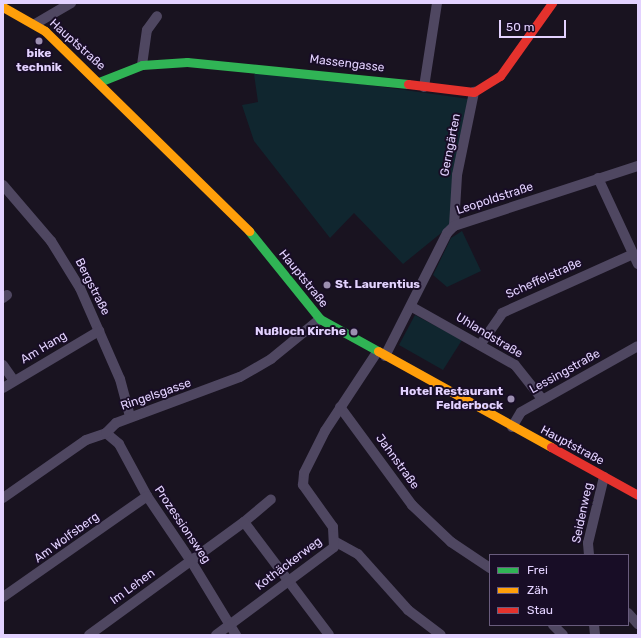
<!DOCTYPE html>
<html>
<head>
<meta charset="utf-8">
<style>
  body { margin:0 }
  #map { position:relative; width:641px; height:638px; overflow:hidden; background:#191320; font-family:Rubik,sans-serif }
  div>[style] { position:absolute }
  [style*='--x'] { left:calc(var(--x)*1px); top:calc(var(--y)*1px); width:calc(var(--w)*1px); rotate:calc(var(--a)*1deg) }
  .green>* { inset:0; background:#10262f }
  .street>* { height:10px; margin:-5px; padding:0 5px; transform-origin:5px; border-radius:5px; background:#4f4761 }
  .fast>* { height:9px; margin:-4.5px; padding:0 4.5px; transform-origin:4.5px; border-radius:4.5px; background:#30b455 }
  .slow>* { height:9px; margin:-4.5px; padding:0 4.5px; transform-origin:4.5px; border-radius:4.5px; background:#ff9f0a }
  .jam>* { height:9px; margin:-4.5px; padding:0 4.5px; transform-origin:4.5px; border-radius:4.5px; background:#e5322d }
  .dots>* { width:11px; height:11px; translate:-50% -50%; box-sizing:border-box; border:2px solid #180d26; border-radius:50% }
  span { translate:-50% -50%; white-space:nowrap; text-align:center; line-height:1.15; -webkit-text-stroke:4px #180d26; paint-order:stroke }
  .street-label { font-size:12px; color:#e3d2ff }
  .poi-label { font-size:12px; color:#e3d2ff; font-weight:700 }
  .left { translate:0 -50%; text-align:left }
  .right { translate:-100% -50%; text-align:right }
  .frame { position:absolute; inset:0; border:4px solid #e3d2ff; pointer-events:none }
  .legend { position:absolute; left:489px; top:554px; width:140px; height:72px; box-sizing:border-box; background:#180d26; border:1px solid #695c7d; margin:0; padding:5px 7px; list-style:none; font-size:12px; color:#e3d2ff }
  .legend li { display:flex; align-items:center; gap:8px; height:20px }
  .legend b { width:20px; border:1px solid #695c7d }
  .scale { position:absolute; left:499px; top:20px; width:67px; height:18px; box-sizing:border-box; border:2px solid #e3d2ff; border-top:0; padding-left:5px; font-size:12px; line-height:14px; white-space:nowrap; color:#e3d2ff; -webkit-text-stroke:3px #180d26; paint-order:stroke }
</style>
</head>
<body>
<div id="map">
  <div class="green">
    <i style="clip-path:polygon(283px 73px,469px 99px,451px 225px,403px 264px,354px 213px,330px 238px,254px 141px,242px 105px,258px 102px,254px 74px)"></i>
    <i style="clip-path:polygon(462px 231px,481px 271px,447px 287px,433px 275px,451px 238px)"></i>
    <i style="clip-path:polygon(415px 315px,462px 340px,443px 370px,399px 345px)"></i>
  </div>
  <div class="street">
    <i style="--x:35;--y:24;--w:42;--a:-30.3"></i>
    <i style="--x:142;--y:65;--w:35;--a:-82"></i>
    <i style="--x:147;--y:30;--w:17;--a:-54"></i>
    <i style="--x:424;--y:87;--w:85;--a:-81.2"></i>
    <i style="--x:598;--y:178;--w:95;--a:65.1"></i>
    <i style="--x:3;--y:185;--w:74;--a:49.4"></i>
    <i style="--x:51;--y:241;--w:55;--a:58.3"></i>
    <i style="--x:80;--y:288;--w:99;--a:66.3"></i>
    <i style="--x:120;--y:379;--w:39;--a:75"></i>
    <i style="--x:454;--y:226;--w:51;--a:-86.6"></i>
    <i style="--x:457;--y:175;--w:85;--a:-78.4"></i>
    <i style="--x:3;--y:298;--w:5;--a:-37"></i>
    <i style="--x:412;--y:307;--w:118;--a:29.4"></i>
    <i style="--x:515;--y:365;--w:43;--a:51.5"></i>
    <i style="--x:480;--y:345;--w:39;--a:-55"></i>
    <i style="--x:502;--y:313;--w:144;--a:-24.2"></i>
    <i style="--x:385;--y:356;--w:138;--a:-63.2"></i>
    <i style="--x:447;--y:233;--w:10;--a:-45"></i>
    <i style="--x:454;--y:226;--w:194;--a:-18.1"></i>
    <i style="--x:3;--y:365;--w:19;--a:55"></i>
    <i style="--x:3;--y:388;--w:112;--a:-30.7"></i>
    <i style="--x:340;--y:407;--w:122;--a:53.7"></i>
    <i style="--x:412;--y:505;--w:54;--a:43.5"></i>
    <i style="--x:451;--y:542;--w:47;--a:33.7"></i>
    <i style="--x:512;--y:427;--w:17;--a:-59"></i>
    <i style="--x:521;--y:412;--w:134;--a:-29.4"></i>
    <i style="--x:106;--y:433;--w:17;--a:40"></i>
    <i style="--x:119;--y:444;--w:59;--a:61.7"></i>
    <i style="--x:147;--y:496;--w:78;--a:55.9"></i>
    <i style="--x:191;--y:561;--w:87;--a:58.7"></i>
    <i style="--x:3;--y:498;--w:101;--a:-34.9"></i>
    <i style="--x:86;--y:440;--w:21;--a:-19"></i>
    <i style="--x:106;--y:433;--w:14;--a:-45"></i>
    <i style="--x:116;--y:423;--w:132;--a:-20.4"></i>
    <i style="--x:240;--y:377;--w:36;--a:-30"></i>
    <i style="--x:271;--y:359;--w:63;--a:-39.2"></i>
    <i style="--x:244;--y:522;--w:35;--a:-40"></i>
    <i style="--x:336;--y:542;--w:25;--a:29"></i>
    <i style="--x:358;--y:554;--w:75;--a:48.2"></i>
    <i style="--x:408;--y:610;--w:41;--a:37.1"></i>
    <i style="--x:589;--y:555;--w:12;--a:-95"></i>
    <i style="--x:588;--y:543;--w:68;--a:-76.4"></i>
    <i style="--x:3;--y:597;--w:176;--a:-35"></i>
    <i style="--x:628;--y:613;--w:15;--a:48"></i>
    <i style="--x:553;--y:625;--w:14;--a:45"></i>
    <i style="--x:594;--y:625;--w:10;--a:84"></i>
    <i style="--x:89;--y:635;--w:192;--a:-36.1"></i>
    <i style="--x:244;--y:522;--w:141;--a:53"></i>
    <i style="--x:216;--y:635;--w:147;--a:-36.7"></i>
    <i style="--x:334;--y:547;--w:20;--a:-93"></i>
    <i style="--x:333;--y:527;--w:52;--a:-125.5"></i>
    <i style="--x:303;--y:485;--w:12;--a:-85"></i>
    <i style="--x:304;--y:473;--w:47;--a:-63.4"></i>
    <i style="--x:325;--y:431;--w:95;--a:-56.6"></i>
  </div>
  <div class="fast">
    <i style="--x:99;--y:82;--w:46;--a:-21.6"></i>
    <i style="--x:142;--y:65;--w:45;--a:-3.8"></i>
    <i style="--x:187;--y:62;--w:222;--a:5.7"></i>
    <i style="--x:249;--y:231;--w:113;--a:51.1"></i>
    <i style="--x:320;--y:319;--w:66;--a:28.9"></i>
  </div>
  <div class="slow">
    <i style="--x:3;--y:7;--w:48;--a:29.7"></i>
    <i style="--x:45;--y:31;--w:286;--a:44.4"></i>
    <i style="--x:378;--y:351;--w:198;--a:29"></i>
  </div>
  <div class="jam">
    <i style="--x:408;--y:84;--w:66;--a:6.9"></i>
    <i style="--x:474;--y:92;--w:31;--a:-32"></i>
    <i style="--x:500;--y:76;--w:90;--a:-54.5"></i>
    <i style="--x:551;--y:447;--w:99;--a:28.9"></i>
  </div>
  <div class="dots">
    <i style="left:39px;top:41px;background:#9c8fb1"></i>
    <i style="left:327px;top:285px;background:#9c8fb1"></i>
    <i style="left:354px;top:332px;background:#9c8fb1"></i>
    <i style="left:511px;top:399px;background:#9c8fb1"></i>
  </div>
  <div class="street-label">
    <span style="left:77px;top:45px;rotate:42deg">Hauptstraße</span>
    <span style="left:347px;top:64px;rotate:7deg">Massengasse</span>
    <span style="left:451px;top:145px;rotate:-79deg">Gerngärten</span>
    <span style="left:495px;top:199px;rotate:-18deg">Leopoldstraße</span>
    <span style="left:303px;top:279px;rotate:51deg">Hauptstraße</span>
    <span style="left:544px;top:279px;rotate:-24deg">Scheffelstraße</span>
    <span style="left:92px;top:287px;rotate:63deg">Bergstraße</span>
    <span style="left:489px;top:336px;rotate:31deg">Uhlandstraße</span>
    <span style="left:44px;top:348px;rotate:-31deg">Am Hang</span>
    <span style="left:565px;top:372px;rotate:-29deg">Lessingstraße</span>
    <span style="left:156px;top:395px;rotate:-19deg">Ringelsgasse</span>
    <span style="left:572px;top:446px;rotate:28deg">Hauptstraße</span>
    <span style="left:397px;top:462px;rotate:54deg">Jahnstraße</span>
    <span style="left:583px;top:513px;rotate:-78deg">Seidenweg</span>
    <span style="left:182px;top:525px;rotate:56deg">Prozessionsweg</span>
    <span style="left:67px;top:538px;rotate:-36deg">Am Wolfsberg</span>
    <span style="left:289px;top:564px;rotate:-37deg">Kothäckerweg</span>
    <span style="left:133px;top:587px;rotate:-36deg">Im Lehen</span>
  </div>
  <div class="poi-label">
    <span style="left:39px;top:61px">bike<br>technik</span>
    <span class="left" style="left:335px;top:285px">St. Laurentius</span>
    <span class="right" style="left:346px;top:332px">Nußloch Kirche</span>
    <span class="right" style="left:503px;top:399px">Hotel Restaurant<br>Felderbock</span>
  </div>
  <div class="frame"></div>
  <ul class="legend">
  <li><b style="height:5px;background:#30b455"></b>Frei</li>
  <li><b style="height:5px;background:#ff9f0a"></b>Zäh</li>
  <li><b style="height:5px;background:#e5322d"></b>Stau</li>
  </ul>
  <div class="scale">50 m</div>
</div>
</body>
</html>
